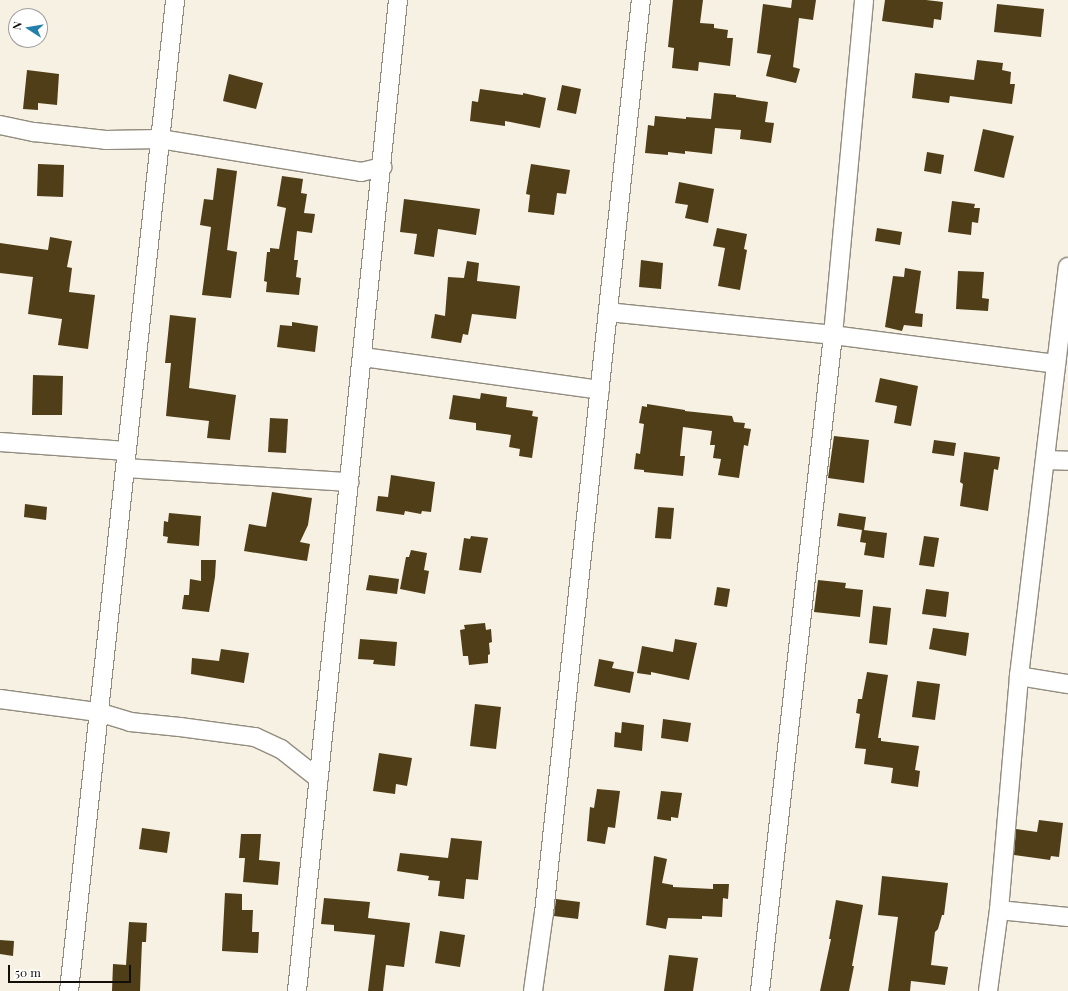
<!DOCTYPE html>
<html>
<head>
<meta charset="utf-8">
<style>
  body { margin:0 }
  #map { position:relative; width:1068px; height:991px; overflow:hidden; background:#f7f1e3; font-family:"Playfair Display",serif }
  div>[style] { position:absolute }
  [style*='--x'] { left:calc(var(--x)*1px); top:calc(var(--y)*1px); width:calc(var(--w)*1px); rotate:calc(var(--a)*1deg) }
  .building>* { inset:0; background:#4f3e17 }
  .roads { filter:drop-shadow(1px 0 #928c7f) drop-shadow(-1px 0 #928c7f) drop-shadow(0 1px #928c7f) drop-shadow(0 -1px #928c7f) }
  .street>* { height:18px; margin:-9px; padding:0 9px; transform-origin:9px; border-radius:9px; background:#fff }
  span { translate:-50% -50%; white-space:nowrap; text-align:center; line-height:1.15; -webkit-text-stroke:4px #fff; paint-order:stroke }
  .north { position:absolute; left:8px; top:8px; width:40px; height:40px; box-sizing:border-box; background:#fff; border:1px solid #a09f9d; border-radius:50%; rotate:282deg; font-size:11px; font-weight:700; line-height:16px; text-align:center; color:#120f0b }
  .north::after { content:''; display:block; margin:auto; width:14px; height:18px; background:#237fac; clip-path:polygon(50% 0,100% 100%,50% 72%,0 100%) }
  .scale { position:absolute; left:8px; top:965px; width:123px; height:18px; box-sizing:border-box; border:2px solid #120f0b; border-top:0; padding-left:5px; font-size:12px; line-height:14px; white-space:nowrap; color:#120f0b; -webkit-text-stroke:3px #fff; paint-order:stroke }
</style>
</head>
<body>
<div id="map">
  <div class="building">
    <i style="clip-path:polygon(673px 0,703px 0,700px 23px,714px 24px,714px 28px,728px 30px,727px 38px,733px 38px,730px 66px,699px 62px,698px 71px,672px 68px,674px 48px,668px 47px)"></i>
    <i style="clip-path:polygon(792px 0,816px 0,813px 20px,799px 18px,793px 67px,800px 69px,796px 83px,766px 76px,771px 55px,757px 53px,763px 4px,791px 8px)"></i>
    <i style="clip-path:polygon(885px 0,926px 0,943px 2px,941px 20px,934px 19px,933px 28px,882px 21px)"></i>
    <i style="clip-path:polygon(997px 4px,1044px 9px,1041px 37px,994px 32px)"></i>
    <i style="clip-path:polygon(977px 60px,1003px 63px,1002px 70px,1011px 72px,1010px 84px,1015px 84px,1012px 104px,950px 96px,949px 103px,912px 98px,915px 73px,974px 80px)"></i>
    <i style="clip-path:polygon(27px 70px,59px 74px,57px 105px,38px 103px,38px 110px,23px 109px)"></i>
    <i style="clip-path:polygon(229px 74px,263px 83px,256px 109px,223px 101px)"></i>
    <i style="clip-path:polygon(562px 85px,581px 89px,576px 114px,557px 110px)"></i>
    <i style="clip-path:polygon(480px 89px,523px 95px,523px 93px,546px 98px,540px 128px,505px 121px,505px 126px,470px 121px,472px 101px,478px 102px)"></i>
    <i style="clip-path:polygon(714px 93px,736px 95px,736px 97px,768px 102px,765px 122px,774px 123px,771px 143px,740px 139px,741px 130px,715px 128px,712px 154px,685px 151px,685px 154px,668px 152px,668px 155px,645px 153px,648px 125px,654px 126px,655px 116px,686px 119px,686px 117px,711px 119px)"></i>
    <i style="clip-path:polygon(983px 129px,1014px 136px,1004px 178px,974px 171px)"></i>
    <i style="clip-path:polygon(927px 152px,944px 155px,941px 174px,924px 171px)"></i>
    <i style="clip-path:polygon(38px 164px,64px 165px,63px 197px,37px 196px)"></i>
    <i style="clip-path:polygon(531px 164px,570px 170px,566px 194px,557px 193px,554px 215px,528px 212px,530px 195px,526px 194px)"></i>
    <i style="clip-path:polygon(217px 168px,237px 171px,227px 250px,237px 252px,231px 298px,202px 295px,211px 227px,200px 225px,204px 199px,213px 200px)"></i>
    <i style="clip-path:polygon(282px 176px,303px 179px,301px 193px,307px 194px,304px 213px,315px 214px,312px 233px,297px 231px,294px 260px,298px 260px,296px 277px,301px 278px,299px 295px,266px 292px,267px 282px,264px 281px,267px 252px,270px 252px,270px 248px,279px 249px,286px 208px,277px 206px)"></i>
    <i style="clip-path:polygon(679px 182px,714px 189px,708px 223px,685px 218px,688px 205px,675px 203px)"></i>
    <i style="clip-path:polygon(404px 199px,480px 209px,476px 235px,438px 229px,434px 257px,414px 254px,417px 234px,400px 232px)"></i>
    <i style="clip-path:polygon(952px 201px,975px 204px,974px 208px,980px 208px,978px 223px,972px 222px,971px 235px,948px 232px)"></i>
    <i style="clip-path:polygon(717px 228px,747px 234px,744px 249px,747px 250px,740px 290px,718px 286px,725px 248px,713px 246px)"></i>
    <i style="clip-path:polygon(877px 228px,902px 232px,900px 245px,875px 241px)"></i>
    <i style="clip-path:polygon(50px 237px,72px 241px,67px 267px,72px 268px,69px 292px,95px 295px,88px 349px,58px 345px,62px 319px,28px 314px,33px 277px,0 273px,0 243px,48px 250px)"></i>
    <i style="clip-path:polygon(641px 260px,663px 263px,661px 289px,639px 287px)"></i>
    <i style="clip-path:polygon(467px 261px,479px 263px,477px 281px,520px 286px,516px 319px,472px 314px,468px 335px,463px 334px,461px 343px,431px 338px,435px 314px,445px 316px,448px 277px,464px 278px)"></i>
    <i style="clip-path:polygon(905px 268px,921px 271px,915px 313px,923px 314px,922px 327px,904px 325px,902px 331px,885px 327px,893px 276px,904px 277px)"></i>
    <i style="clip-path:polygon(958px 271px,984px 272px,982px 298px,989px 299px,988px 311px,956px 309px)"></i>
    <i style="clip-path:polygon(170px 315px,196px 318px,189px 388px,236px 395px,230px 440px,207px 438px,209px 421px,166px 416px,171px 363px,165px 363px)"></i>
    <i style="clip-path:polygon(292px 322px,318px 326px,315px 352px,277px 347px,280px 325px,292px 326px)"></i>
    <i style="clip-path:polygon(33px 375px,63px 376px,62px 415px,32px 415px)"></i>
    <i style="clip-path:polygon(880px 378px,918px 386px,911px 426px,894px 423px,897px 406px,875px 402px)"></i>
    <i style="clip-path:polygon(481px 393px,507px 397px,506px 407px,533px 411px,532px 416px,538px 417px,532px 458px,519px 456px,520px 449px,509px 447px,511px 435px,476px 430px,476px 423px,449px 419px,453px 395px,480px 399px)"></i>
    <i style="clip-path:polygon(647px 404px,685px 410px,685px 411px,732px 416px,734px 422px,745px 423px,744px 428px,751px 429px,748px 446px,744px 445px,739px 478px,718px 475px,721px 459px,713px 458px,715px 445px,710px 445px,712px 431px,683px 427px,680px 456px,685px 456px,683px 476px,644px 472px,644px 470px,634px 469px,636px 453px,640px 454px,644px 424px,639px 423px,642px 406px,647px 407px)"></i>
    <i style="clip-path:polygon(270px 418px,288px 419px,286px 453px,268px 452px)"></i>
    <i style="clip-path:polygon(834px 436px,869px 440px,864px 483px,828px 478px)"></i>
    <i style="clip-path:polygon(934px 440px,956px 443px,954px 456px,932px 453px)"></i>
    <i style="clip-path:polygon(964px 452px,1000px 457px,998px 470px,994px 469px,988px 511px,960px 506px,963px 484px,960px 482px)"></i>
    <i style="clip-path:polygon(391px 475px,435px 482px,431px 512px,422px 511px,421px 514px,405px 511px,404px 515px,376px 511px,378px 496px,388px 497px)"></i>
    <i style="clip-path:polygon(272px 492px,312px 498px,308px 525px,300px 542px,310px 544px,307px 561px,244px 551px,249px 524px,266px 527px)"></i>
    <i style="clip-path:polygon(25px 504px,47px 507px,46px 520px,24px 517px)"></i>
    <i style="clip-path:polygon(658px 507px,674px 508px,671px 539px,655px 538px)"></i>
    <i style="clip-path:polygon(169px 513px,201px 516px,199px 546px,167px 543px,168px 537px,163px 536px,164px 521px,168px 522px)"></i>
    <i style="clip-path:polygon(839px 513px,866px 517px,864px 530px,887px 533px,884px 558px,864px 555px,866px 543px,860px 542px,862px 530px,837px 526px)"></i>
    <i style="clip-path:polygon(471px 536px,488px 538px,481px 573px,459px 570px,464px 538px,470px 539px)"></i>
    <i style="clip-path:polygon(924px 536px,939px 538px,934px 567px,919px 565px)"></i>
    <i style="clip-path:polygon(411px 550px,427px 553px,424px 570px,429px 571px,425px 594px,400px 589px,406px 557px,409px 557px)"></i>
    <i style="clip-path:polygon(201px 560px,216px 560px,215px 577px,209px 612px,182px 609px,184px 595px,189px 595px,190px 579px,201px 581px)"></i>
    <i style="clip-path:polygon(369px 575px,399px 579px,397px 594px,366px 590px)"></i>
    <i style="clip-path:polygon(818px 580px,846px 583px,845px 588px,863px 590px,860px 617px,814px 612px)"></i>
    <i style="clip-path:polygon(717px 587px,730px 589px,727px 607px,714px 605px)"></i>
    <i style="clip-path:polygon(926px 589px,949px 592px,946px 617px,922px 614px)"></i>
    <i style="clip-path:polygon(873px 606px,891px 608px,887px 645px,869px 643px)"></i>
    <i style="clip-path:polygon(485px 623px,486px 630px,491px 629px,492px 642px,489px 643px,490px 654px,488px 655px,488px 663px,469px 665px,468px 656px,463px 656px,460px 630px,465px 629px,464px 625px)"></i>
    <i style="clip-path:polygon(933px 628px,969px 633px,966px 656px,929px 649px)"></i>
    <i style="clip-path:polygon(360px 639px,397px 642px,395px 666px,373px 664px,374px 660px,358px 659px)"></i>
    <i style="clip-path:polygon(675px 639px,697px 643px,689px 680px,651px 672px,651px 675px,637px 673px,642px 646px,673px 652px)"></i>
    <i style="clip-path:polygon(221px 649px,249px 653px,244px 683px,191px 674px,192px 658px,219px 661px)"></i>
    <i style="clip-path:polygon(599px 659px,614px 662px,612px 668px,634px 672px,630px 693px,594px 686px)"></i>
    <i style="clip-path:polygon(867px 672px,888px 675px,878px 738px,881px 738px,881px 741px,919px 746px,915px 770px,920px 771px,918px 787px,891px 783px,893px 768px,864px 764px,866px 749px,855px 748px,860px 714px,856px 713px,858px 699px,862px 699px)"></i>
    <i style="clip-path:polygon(917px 681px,940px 684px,935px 720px,912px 717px)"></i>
    <i style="clip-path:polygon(475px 704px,501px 707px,496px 749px,470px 746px)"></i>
    <i style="clip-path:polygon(663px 719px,691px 723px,688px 742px,661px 738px)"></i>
    <i style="clip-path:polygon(622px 722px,644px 725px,642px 751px,614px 747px,615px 732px,621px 733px)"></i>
    <i style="clip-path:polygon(379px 753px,412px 758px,407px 786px,396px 784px,395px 794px,373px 791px)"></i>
    <i style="clip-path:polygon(597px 789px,620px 791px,615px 828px,608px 827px,605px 844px,587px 841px,590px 807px,594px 808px)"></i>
    <i style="clip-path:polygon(661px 791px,682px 793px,678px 818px,671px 817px,671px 821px,657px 819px)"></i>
    <i style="clip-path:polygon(1039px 820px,1063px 823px,1059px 857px,1051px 856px,1050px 860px,1014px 855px,1016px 829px,1037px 832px)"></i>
    <i style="clip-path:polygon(142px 828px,170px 832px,167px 853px,139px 849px)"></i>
    <i style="clip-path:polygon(241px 834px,261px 834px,259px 860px,280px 862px,278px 885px,243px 882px,245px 858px,239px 858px)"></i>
    <i style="clip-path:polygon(451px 838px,482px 841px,478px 880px,466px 879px,464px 899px,438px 896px,440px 881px,428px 880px,429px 876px,397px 871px,400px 853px,448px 858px)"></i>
    <i style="clip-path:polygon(654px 856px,667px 859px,662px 883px,673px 885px,673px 887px,713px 889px,713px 884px,729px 884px,728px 899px,723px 898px,722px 917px,702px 916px,702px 919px,668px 918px,666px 929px,646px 925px)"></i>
    <i style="clip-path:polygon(882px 876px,948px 883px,944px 915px,942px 915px,938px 929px,935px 932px,931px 965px,948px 967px,945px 985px,911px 981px,910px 991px,888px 991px,898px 917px,878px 915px)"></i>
    <i style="clip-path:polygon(225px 893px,242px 894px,242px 910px,253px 910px,252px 932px,259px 932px,258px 953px,222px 951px)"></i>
    <i style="clip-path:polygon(324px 898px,370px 902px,368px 918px,410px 923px,404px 967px,386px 965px,383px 991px,368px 991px,375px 935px,334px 931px,334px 925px,321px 924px)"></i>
    <i style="clip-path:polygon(556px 899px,580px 902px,578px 919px,554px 916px)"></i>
    <i style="clip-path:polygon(836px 900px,863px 905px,852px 966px,854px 966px,849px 991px,820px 991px,831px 939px,829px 939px)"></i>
    <i style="clip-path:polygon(129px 922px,147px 923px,146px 942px,142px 942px,140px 991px,112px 991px,113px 964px,126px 965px)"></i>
    <i style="clip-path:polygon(440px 931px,465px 935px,460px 967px,435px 963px)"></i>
    <i style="clip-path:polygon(0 940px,14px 941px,13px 956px,0 954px)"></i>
    <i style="clip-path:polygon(669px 955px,698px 958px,693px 991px,664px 991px)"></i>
  </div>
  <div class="roads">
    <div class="street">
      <i style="--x:0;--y:125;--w:35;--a:12"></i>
      <i style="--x:34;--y:132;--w:72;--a:6.3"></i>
      <i style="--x:106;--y:140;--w:54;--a:-1.1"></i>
      <i style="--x:160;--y:139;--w:204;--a:9.3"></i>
      <i style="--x:361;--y:172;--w:22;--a:-13"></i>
      <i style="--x:608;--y:312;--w:226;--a:5.8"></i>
      <i style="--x:833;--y:335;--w:225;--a:7.4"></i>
      <i style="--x:363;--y:357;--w:239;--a:7.9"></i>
      <i style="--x:0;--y:442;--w:127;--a:4.1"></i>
      <i style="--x:1045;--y:460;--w:23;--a:2"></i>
      <i style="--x:125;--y:468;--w:225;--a:3.6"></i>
      <i style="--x:1019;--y:676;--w:50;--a:9.3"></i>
      <i style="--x:0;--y:699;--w:99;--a:7.6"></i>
      <i style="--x:98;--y:712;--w:34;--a:17"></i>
      <i style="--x:130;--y:722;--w:50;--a:5.7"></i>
      <i style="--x:180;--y:727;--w:76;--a:7.6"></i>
      <i style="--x:255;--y:737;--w:29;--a:25"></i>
      <i style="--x:281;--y:749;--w:48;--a:38.3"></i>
      <i style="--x:999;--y:910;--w:69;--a:5.8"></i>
      <i style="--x:69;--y:991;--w:997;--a:-83.89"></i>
      <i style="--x:297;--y:991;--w:996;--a:-84.18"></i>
      <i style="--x:533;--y:991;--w:79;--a:-82"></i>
      <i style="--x:544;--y:913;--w:918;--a:-83.94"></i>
      <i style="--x:760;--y:991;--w:660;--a:-83.65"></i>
      <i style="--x:833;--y:335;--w:336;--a:-84.7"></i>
      <i style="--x:988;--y:991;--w:82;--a:-82.3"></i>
      <i style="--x:999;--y:910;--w:235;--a:-85.1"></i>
      <i style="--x:1019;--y:676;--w:412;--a:-83.2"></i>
    </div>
  </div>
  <div class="north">N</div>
  <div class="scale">50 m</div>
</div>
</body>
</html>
